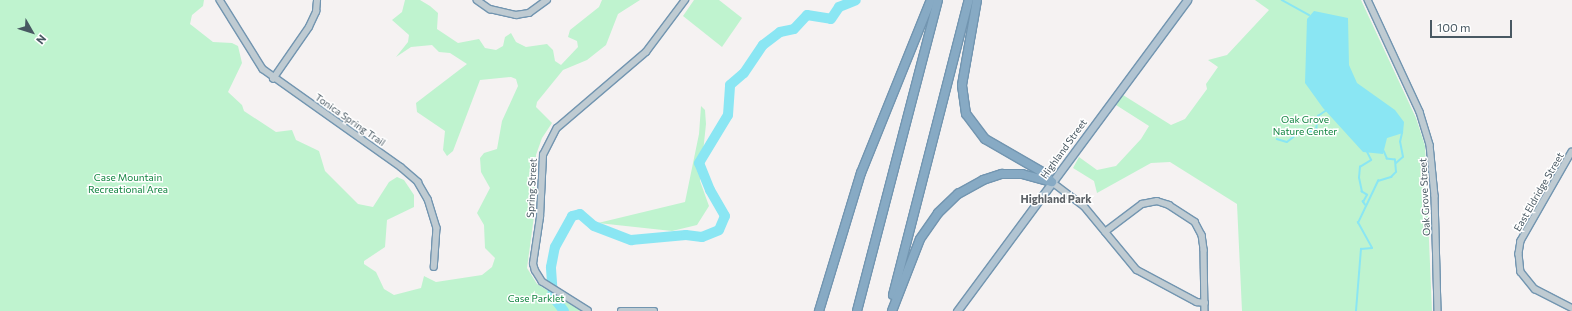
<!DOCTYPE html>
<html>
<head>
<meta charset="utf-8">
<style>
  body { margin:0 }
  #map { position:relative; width:1572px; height:311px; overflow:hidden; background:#f5f2f2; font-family:Commissioner,sans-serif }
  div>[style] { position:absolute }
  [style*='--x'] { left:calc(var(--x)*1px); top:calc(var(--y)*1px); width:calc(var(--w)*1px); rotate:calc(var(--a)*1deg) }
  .green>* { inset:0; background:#bff3cf }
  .water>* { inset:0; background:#8ae6f3 }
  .stream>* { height:1.5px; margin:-0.75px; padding:0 0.75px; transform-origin:0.75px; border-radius:0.75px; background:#8ae6f3 }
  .river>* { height:10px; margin:-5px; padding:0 5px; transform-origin:5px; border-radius:5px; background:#8ae6f3 }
  .roads { filter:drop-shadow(1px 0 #7295b0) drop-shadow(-1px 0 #7295b0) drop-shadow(0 1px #7295b0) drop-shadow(0 -1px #7295b0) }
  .minor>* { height:5.5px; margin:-2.75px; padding:0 2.75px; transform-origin:2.75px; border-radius:2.75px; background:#bfcbd2 }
  .major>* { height:7px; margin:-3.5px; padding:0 3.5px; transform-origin:3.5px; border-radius:3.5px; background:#b1c4d2 }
  .highway>* { height:8px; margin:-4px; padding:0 4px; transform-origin:4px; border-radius:4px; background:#87aac4 }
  span { translate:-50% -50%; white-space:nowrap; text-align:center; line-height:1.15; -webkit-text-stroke:3px #fff; paint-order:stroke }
  .park-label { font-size:10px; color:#118540 }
  .street-label { font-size:10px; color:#485862 }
  .neighbourhood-label { font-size:11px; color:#5e6368; font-weight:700 }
  .north { position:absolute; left:12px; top:12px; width:40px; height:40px; -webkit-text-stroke:3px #fff; paint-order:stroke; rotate:129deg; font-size:11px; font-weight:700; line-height:16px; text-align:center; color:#485862 }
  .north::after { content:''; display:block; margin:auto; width:14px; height:18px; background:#485862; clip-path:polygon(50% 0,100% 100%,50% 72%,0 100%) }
  .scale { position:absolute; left:1430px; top:20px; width:82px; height:18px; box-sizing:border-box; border:2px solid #485862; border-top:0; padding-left:5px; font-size:12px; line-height:14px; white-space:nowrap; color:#485862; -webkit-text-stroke:3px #fff; paint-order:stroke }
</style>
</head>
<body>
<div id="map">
  <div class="green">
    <i style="clip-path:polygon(0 0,204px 0,203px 6px,192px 15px,190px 24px,213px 42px,232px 43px,238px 46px,242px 63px,228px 92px,242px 105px,244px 111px,276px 132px,292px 130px,296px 140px,319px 151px,325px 171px,358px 204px,373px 207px,389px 182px,397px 177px,404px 180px,414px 195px,414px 207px,387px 220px,385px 247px,364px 261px,364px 264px,376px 272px,384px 289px,394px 295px,421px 288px,424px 276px,436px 282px,482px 275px,492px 267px,495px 258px,485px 248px,484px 225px,477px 213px,490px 188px,481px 172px,480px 158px,484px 153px,497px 149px,502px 121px,518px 86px,516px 79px,511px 77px,480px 80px,453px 151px,447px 156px,443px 150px,445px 131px,417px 112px,416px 103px,467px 64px,450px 53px,439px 52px,432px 45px,411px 47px,396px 57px,408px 42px,409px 35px,392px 20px,402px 12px,405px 0,420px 0,430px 6px,438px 13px,437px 29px,458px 43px,479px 39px,485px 48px,496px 50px,503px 46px,505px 37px,511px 33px,516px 42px,526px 47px,547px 44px,553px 50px,555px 61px,561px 65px,578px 47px,577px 41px,568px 37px,570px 30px,599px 7px,602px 0,640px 0,618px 14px,606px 45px,587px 60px,563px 70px,537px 102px,536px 107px,552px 123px,542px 138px,536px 155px,535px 209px,527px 268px,537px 284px,581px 311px,0 311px)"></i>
    <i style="clip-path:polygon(694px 0,719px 0,742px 18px,722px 47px,683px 16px)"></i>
    <i style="clip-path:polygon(1255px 0,1361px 0,1416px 118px,1425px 146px,1432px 311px,1242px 311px,1237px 204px,1170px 162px,1151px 163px,1097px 193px,1094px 181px,1073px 168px,1079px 157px,1097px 170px,1116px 166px,1141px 139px,1149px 126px,1116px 105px,1123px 95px,1171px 125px,1185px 119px,1207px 89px,1206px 84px,1218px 67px,1208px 60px,1227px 55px,1269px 10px)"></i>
    <i style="clip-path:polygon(701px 106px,705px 110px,706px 124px,700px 181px,709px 206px,697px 225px,672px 231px,598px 223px,685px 202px,699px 134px)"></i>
  </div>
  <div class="water">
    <i style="clip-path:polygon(1314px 11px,1348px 18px,1349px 65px,1357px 83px,1395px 110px,1404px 122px,1403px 133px,1387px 138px,1383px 154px,1363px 152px,1323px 108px,1305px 83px,1307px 19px)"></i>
  </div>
  <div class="stream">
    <i style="--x:1282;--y:0;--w:31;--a:29"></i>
    <i style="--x:1277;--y:139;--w:10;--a:17"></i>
    <i style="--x:1287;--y:142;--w:11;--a:-38"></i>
    <i style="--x:1296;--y:135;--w:21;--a:-14"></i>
    <i style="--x:1316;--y:130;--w:14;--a:-82"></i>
    <i style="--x:1318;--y:116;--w:11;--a:-34"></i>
    <i style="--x:1396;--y:163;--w:9;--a:-41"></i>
    <i style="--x:1403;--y:157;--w:15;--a:-101"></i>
    <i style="--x:1400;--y:142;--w:9;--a:-77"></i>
    <i style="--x:1365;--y:205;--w:4;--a:-124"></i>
    <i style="--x:1363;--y:202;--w:8;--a:-60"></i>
    <i style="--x:1367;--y:195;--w:6;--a:-149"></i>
    <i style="--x:1362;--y:192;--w:14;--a:-102"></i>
    <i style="--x:1359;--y:178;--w:11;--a:-85"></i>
    <i style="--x:1360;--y:167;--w:13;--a:-32"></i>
    <i style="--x:1371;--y:160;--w:11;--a:-117"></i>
    <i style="--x:1356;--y:311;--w:62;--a:-85.4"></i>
    <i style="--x:1361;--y:249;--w:11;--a:-5"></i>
    <i style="--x:1372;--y:248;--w:29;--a:-119"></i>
    <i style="--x:1358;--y:223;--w:47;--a:-64.5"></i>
    <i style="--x:1378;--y:181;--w:14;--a:-17"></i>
    <i style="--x:1391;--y:177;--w:7;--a:-45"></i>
    <i style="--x:1396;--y:172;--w:12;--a:-95"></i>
    <i style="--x:1395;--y:160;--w:8;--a:-173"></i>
    <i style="--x:1387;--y:159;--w:8;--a:-113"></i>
  </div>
  <div class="river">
    <i style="--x:564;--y:311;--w:18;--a:-128"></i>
    <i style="--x:553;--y:297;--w:30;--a:-94"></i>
    <i style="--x:551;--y:267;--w:20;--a:-79"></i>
    <i style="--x:555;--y:247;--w:35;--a:-61"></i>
    <i style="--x:572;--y:216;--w:8;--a:-14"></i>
    <i style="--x:580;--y:214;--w:18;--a:41"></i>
    <i style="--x:594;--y:226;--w:40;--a:21"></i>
    <i style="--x:631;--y:240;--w:55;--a:-5.2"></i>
    <i style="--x:686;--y:235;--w:16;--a:7"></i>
    <i style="--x:702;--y:237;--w:18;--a:-22"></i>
    <i style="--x:719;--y:230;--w:15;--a:-67"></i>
    <i style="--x:725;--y:216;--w:30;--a:-120"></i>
    <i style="--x:710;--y:190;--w:29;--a:-112"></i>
    <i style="--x:699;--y:163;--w:56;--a:-58.9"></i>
    <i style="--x:728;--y:115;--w:30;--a:-86"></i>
    <i style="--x:730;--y:85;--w:18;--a:-41"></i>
    <i style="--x:744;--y:73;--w:34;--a:-56"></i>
    <i style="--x:763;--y:45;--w:21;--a:-37"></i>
    <i style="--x:780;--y:32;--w:14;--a:-12"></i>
    <i style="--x:794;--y:29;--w:19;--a:-47"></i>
    <i style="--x:807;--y:15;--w:24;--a:9"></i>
    <i style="--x:831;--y:19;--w:14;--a:-56"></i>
    <i style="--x:839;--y:7;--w:18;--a:-22"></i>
  </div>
  <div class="roads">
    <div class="minor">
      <i style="--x:220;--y:0;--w:81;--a:58.1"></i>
      <i style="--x:263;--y:69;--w:169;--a:35.4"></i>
      <i style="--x:401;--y:167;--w:23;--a:41"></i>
      <i style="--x:418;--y:182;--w:20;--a:60"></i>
      <i style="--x:428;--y:199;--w:30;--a:73"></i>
      <i style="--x:437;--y:228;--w:39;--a:94"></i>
      <i style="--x:477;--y:0;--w:16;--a:35"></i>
      <i style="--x:490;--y:9;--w:27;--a:13"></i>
      <i style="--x:516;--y:15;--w:13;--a:-9"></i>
      <i style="--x:529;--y:13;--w:22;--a:-36"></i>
      <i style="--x:1368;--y:0;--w:123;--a:65.1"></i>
      <i style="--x:1420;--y:112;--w:34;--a:73"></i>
      <i style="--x:1430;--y:145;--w:51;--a:84.4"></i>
      <i style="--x:1435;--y:196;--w:115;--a:88.5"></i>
      <i style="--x:273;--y:79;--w:63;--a:-55.3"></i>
      <i style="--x:309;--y:27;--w:17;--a:-65"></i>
      <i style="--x:316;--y:12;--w:12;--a:-85"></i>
      <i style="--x:1572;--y:152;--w:103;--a:119.8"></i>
      <i style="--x:1521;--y:241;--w:13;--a:99"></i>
      <i style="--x:1519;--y:254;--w:18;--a:84"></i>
      <i style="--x:1521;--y:272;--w:22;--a:51"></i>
      <i style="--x:1535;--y:289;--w:42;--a:27.2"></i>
      <i style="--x:1052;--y:182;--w:40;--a:37"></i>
      <i style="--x:1084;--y:206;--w:83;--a:50.4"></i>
      <i style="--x:1137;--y:270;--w:68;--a:28.1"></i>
      <i style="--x:1197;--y:302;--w:8;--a:7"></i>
      <i style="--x:1105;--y:232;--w:46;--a:-37.1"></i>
      <i style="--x:1142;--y:204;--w:15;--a:-11"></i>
      <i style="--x:1157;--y:201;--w:13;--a:18"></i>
      <i style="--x:1169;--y:205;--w:31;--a:33"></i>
      <i style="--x:1195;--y:222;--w:15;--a:62"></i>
      <i style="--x:1202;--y:235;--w:15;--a:82"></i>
      <i style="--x:1204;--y:250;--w:61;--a:89.1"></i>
      <i style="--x:588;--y:311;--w:54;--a:-147.8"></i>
      <i style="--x:542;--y:282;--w:13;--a:-122"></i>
      <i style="--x:535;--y:271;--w:7;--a:-106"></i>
      <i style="--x:533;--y:264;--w:48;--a:-81.5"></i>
      <i style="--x:540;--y:217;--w:62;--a:-87.2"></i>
      <i style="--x:543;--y:155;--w:30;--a:-63"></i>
      <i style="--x:557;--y:128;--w:117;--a:-40.5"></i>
      <i style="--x:646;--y:52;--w:65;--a:-53.1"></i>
      <i style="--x:621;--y:311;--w:33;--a:0"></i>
    </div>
    <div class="major">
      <i style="--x:957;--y:311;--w:387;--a:-53.5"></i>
    </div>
    <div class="highway">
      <i style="--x:893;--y:295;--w:305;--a:-75.6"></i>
      <i style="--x:819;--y:311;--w:144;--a:-73.1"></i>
      <i style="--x:861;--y:173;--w:187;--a:-68"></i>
      <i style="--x:857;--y:311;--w:321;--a:-75.4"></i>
      <i style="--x:892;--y:311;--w:77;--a:-68.7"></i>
      <i style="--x:920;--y:239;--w:32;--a:-55"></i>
      <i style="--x:938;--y:213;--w:28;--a:-44"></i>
      <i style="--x:958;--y:194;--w:29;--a:-29"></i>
      <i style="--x:983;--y:180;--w:20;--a:-18"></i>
      <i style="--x:1002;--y:174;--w:20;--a:0"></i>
      <i style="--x:1022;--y:174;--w:31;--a:15"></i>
      <i style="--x:1052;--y:182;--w:12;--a:-132"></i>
      <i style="--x:1044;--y:173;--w:68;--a:-150"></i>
      <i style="--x:985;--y:139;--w:31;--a:-127"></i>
      <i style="--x:966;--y:114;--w:29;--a:-98"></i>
      <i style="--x:962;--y:85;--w:86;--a:-80"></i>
    </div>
  </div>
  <div class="park-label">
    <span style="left:1305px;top:125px">Oak Grove<br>Nature Center</span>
    <span style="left:128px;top:183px">Case Mountain<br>Recreational Area</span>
    <span style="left:536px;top:299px">Case Parklet</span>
  </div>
  <div class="street-label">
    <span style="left:350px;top:120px;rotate:35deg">Tonica Spring Trail</span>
    <span style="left:1064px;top:149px;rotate:-54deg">Highland Street</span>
    <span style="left:532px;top:188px;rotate:-87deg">Spring Street</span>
    <span style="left:1539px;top:192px;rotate:-60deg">East Eldridge Street</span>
    <span style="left:1425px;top:197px;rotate:-93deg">Oak Grove Street</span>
  </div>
  <div class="neighbourhood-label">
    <span style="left:1056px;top:199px">Highland Park</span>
  </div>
  <div class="north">N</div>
  <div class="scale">100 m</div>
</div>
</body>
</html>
